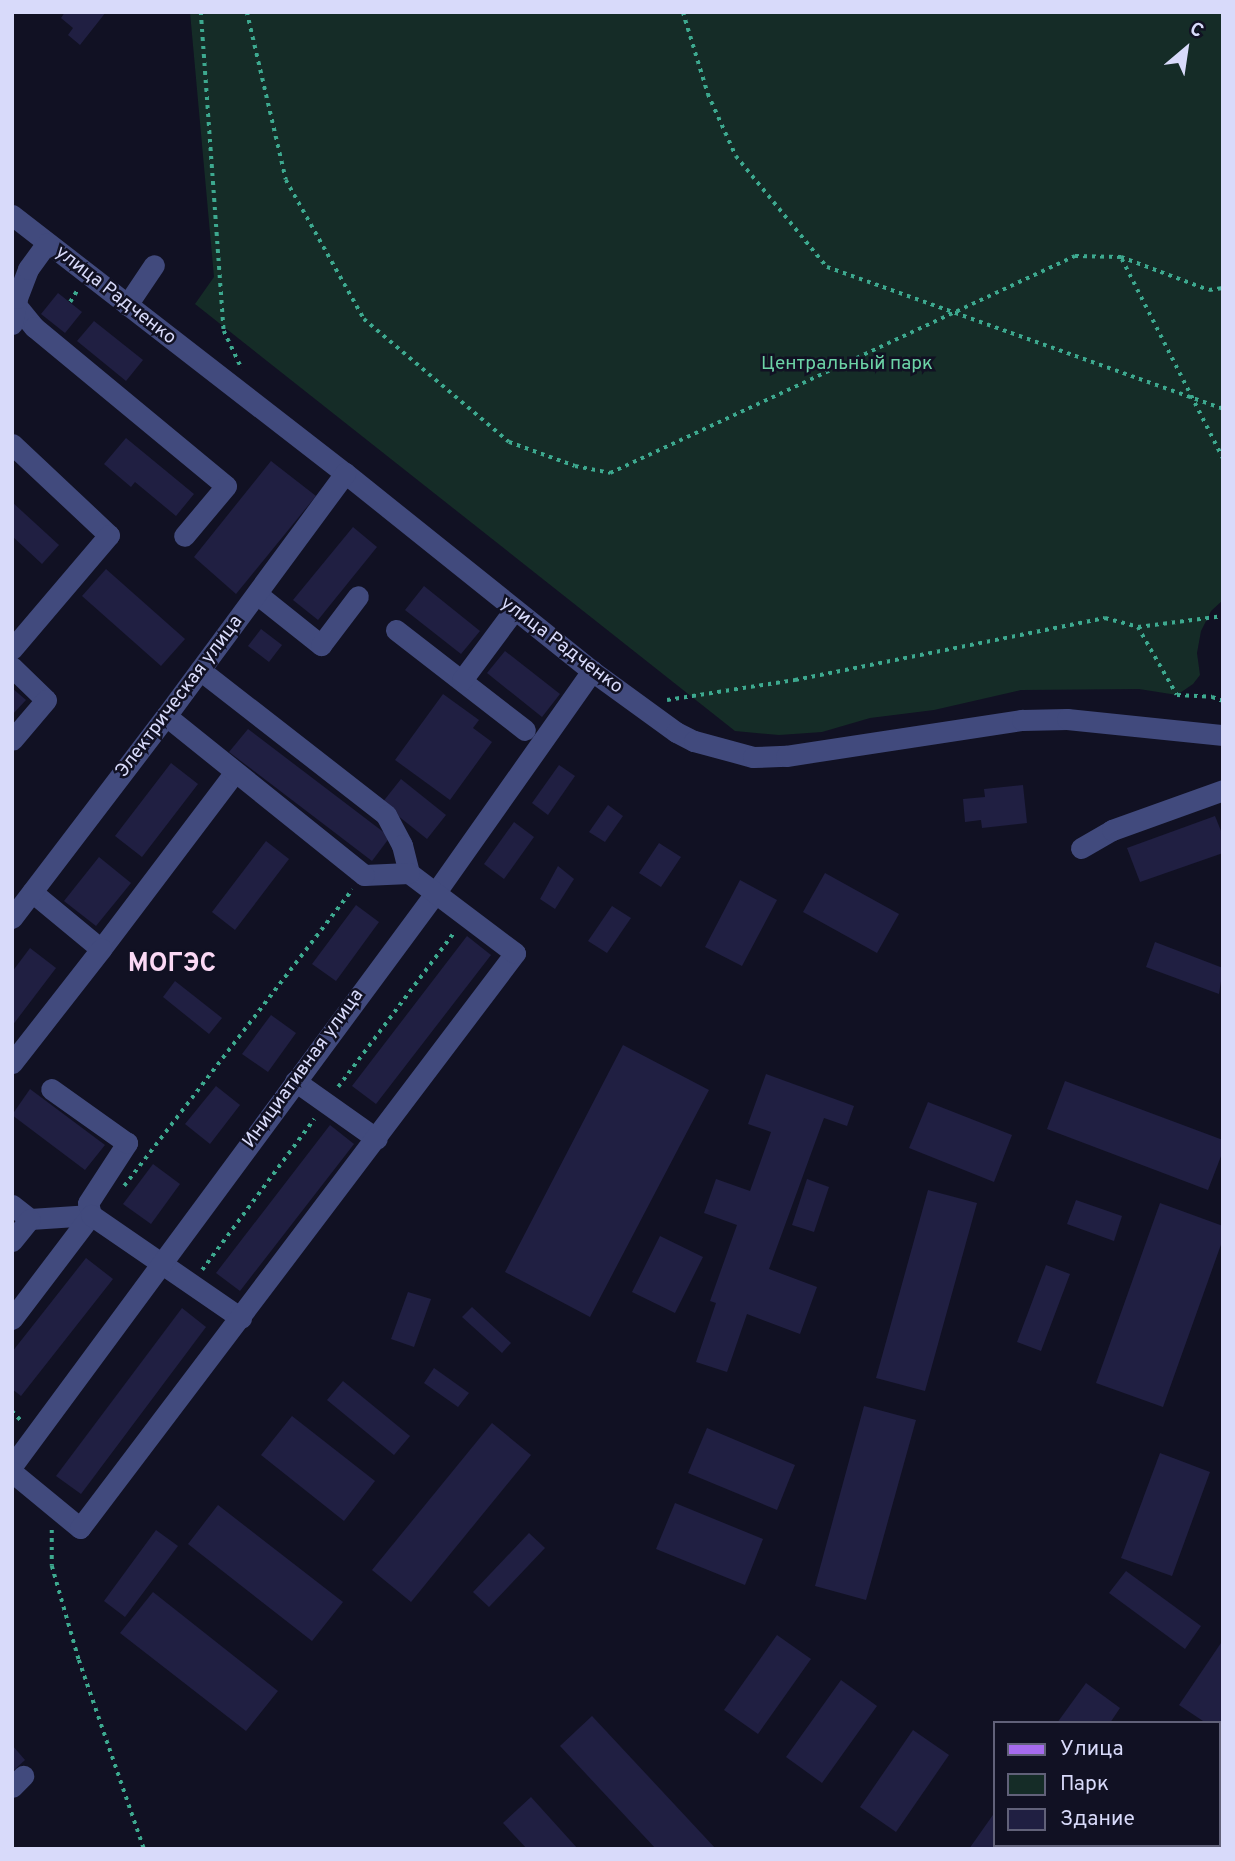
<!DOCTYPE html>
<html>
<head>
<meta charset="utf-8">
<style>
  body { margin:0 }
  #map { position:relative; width:1235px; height:1861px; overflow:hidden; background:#111123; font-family:Overpass,sans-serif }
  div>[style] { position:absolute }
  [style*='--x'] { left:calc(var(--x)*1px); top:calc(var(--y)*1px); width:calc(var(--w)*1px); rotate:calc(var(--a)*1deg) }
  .green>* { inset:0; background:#152c27 }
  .building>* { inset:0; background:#201f42 }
  .path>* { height:3.5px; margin-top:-1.75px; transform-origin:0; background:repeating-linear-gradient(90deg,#3da98f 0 3.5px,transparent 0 8.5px) }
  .minor>* { height:21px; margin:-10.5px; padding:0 10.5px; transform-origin:10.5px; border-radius:10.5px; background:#414a7d }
  .major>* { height:21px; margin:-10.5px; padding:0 10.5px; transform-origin:10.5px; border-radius:10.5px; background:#a66bee }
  span { translate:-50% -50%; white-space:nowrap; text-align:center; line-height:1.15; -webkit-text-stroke:5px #111123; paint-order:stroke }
  .street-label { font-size:19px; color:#d8dafa }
  .park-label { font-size:19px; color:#6cd3a6 }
  .district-label { font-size:26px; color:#fbd9f5; font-weight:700 }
  .frame { position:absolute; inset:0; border:14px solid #d8dafa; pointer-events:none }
  .legend { position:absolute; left:993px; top:1721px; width:228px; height:126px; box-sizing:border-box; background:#111123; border:2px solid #616179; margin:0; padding:9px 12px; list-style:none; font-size:21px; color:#d8dafa }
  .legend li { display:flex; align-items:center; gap:14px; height:35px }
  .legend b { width:35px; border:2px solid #616179 }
  .north { position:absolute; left:1151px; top:14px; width:70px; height:70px; -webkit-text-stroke:5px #111123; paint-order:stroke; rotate:29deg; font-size:19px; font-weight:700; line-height:28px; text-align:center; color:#d8dafa }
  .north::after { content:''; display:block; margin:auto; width:24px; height:32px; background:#d8dafa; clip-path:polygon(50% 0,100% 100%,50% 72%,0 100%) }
</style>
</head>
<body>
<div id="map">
  <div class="green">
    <i style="clip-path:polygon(190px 12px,1223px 12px,1223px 600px,1211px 611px,1201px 631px,1197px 653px,1200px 675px,1193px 684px,1177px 695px,1139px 689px,1021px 690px,934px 710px,870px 718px,822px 732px,779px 735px,735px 731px,195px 304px,214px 277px)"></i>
  </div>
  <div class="building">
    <i style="clip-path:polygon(65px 12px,106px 12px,80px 45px,68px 35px,73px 28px,61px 18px)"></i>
    <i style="clip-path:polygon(58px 293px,82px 312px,65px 333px,41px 314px)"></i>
    <i style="clip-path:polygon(94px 321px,143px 360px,126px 381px,77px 341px)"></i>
    <i style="clip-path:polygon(126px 438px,194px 494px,176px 516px,135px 482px,131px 487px,104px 464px)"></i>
    <i style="clip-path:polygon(271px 461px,316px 496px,236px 594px,194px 557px)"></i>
    <i style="clip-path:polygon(12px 502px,59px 545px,42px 564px,12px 536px)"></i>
    <i style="clip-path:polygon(353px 527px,377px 547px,318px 620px,293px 600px)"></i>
    <i style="clip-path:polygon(106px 569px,185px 639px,161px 666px,82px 596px)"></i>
    <i style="clip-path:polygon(424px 586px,480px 631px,461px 654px,405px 610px)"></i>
    <i style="clip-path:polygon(261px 629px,282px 645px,269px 662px,248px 646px)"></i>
    <i style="clip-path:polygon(505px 651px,560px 694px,542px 717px,487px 673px)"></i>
    <i style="clip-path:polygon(12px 688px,26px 700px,12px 715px)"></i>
    <i style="clip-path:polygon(443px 694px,479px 720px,473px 728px,492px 742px,450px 800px,395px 760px)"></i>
    <i style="clip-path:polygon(248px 729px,390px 837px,372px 861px,229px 752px)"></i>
    <i style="clip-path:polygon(171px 763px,198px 784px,142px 857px,115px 836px)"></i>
    <i style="clip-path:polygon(559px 765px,575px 776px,548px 815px,532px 803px)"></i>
    <i style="clip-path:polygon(401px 779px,446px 815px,427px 839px,382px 803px)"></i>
    <i style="clip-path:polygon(1023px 785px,1027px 823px,982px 828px,981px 820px,965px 822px,963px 799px,985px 797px,984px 789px)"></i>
    <i style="clip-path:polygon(608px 805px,623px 816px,605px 842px,589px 832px)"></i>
    <i style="clip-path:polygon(1215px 816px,1223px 836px,1223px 853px,1140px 882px,1127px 848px)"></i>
    <i style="clip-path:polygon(514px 822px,534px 837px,504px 879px,484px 864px)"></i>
    <i style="clip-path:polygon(266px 841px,289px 859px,235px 930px,212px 912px)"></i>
    <i style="clip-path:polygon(659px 843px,681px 857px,661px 887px,639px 873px)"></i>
    <i style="clip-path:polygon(99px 857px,131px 883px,96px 926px,64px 901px)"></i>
    <i style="clip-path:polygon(558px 866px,574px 879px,555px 909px,540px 899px)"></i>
    <i style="clip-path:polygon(825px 873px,899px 914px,877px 953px,803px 912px)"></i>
    <i style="clip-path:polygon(740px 880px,777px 900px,742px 966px,705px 947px)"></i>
    <i style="clip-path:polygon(356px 905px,379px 922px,336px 981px,312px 964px)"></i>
    <i style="clip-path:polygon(612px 906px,631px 918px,607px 953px,588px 941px)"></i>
    <i style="clip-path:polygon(467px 936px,491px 955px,376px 1104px,352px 1086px)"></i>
    <i style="clip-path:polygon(1155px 942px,1223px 968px,1219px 994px,1146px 967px)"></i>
    <i style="clip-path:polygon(30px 948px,56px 968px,12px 1026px,12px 972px)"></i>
    <i style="clip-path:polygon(175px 981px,222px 1018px,209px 1034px,163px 997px)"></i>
    <i style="clip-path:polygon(271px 1015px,296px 1033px,268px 1072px,242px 1054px)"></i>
    <i style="clip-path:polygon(623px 1045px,709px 1090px,590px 1317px,505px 1272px)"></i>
    <i style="clip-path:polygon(766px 1074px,854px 1106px,847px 1126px,824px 1118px,769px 1269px,817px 1287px,800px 1334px,747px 1314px,727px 1372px,696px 1362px,716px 1303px,710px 1301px,737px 1225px,704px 1213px,716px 1179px,750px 1191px,771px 1132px,748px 1124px)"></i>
    <i style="clip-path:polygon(1065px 1081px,1223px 1140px,1223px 1151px,1208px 1190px,1047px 1129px)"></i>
    <i style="clip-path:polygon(216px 1086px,240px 1105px,210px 1144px,185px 1124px)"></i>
    <i style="clip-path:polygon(30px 1089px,105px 1145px,85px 1170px,12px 1115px)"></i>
    <i style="clip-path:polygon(928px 1102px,1012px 1135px,994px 1182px,909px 1148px)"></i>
    <i style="clip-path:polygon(330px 1125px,354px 1144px,240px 1291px,216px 1273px)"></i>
    <i style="clip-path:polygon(153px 1164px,180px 1184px,151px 1224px,123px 1204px)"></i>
    <i style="clip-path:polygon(807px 1179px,829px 1187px,814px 1232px,792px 1225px)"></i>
    <i style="clip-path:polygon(928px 1190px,977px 1203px,925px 1391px,876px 1378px)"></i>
    <i style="clip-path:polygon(1076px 1200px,1122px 1216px,1114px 1241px,1067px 1224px)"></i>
    <i style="clip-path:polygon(1160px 1203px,1223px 1226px,1223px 1239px,1163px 1407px,1096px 1383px)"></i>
    <i style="clip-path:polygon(660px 1236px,703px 1257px,675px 1313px,632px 1292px)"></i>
    <i style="clip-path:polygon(86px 1258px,113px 1279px,21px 1396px,12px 1389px,12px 1352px)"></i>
    <i style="clip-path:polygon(1046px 1265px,1070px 1274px,1041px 1351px,1017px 1342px)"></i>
    <i style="clip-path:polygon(408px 1292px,431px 1299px,414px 1347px,391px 1339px)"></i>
    <i style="clip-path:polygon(472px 1307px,511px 1343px,502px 1353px,462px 1317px)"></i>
    <i style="clip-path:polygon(182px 1308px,206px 1327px,81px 1494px,56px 1476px)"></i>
    <i style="clip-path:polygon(434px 1368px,469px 1393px,458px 1407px,424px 1383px)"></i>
    <i style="clip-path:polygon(343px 1381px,410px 1436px,394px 1455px,327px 1400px)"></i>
    <i style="clip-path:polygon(864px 1406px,916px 1420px,866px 1600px,815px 1586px)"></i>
    <i style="clip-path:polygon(292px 1416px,375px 1481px,344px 1521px,261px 1455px)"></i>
    <i style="clip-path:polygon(492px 1423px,531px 1455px,411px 1602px,372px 1570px)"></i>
    <i style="clip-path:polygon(707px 1428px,795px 1465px,777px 1510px,688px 1473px)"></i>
    <i style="clip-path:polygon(1160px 1453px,1210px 1472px,1172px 1576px,1121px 1558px)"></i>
    <i style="clip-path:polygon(675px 1503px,763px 1539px,745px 1585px,656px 1549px)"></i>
    <i style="clip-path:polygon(218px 1505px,343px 1602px,312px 1641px,188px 1544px)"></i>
    <i style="clip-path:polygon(156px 1530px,178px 1546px,125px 1617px,104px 1601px)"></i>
    <i style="clip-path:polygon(529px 1533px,545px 1548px,489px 1607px,473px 1592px)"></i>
    <i style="clip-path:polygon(1126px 1571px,1201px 1626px,1185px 1649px,1109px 1593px)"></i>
    <i style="clip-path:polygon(153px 1592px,278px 1691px,246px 1731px,120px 1633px)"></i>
    <i style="clip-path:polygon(777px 1635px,811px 1659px,758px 1734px,724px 1710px)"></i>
    <i style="clip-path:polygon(1223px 1640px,1223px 1726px,1206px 1723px,1179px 1705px)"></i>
    <i style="clip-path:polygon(841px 1680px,877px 1706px,822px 1783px,786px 1757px)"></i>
    <i style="clip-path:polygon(1086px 1683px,1120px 1708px,1110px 1723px,1057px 1723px)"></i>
    <i style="clip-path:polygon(592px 1716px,716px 1849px,656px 1849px,560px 1746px)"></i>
    <i style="clip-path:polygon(913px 1730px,949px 1755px,896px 1832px,860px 1807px)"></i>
    <i style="clip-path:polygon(12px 1745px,25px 1760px,12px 1772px)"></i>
    <i style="clip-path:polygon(531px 1797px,578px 1849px,527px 1849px,503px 1823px)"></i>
    <i style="clip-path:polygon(995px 1812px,995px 1845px,1022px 1845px,1020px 1849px,969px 1849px)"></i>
  </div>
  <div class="path">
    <i style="--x:201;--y:12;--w:320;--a:85.9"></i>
    <i style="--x:224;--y:331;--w:42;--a:64.7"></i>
    <i style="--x:247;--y:12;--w:172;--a:76.9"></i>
    <i style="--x:286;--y:180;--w:159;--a:60.7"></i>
    <i style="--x:364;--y:319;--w:190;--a:40.3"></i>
    <i style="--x:509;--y:442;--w:70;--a:20"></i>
    <i style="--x:575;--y:466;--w:36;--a:11"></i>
    <i style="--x:610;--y:473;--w:513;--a:-25.02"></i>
    <i style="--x:1075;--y:256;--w:46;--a:1.2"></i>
    <i style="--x:1121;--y:257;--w:94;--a:20.6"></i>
    <i style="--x:1209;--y:290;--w:14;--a:-8"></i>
    <i style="--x:683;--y:12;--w:86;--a:73"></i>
    <i style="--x:708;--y:94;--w:68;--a:65.7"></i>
    <i style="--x:736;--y:156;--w:144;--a:50.7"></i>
    <i style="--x:827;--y:267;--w:421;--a:19.7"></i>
    <i style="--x:1122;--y:259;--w:223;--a:63.1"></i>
    <i style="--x:70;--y:302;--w:15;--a:-58"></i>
    <i style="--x:1138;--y:627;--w:86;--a:-7.4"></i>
    <i style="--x:667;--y:700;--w:130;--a:-8.9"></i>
    <i style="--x:795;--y:680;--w:316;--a:-11.3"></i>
    <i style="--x:1105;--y:618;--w:34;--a:15"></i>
    <i style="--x:1138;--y:627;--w:78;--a:60.2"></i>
    <i style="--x:1177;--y:695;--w:35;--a:3"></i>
    <i style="--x:1212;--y:697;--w:12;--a:20"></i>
    <i style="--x:338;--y:1087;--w:195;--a:-53.1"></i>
    <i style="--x:124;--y:1186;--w:374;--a:-52.4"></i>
    <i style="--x:202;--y:1270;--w:188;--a:-53.4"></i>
    <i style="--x:12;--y:1411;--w:16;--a:47"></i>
    <i style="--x:52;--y:1530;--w:36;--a:90"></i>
    <i style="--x:52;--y:1566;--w:98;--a:74"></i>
    <i style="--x:79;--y:1660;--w:200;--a:71"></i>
  </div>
  <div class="minor">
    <i style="--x:12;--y:215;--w:421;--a:37.8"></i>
    <i style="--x:345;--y:473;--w:317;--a:38.7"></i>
    <i style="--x:592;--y:671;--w:104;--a:36"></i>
    <i style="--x:676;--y:732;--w:20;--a:27"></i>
    <i style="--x:694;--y:741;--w:61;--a:15.2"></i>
    <i style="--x:753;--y:757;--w:33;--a:-2"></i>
    <i style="--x:786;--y:756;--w:239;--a:-8.7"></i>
    <i style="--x:1022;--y:720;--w:45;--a:-1.3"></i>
    <i style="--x:1067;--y:719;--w:157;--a:5.9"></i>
    <i style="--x:12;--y:300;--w:35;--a:51"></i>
    <i style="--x:34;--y:327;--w:249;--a:39.6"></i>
    <i style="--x:226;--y:486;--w:65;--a:130"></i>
    <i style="--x:127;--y:305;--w:48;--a:-56"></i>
    <i style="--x:12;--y:324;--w:26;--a:-79"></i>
    <i style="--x:17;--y:298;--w:31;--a:-69"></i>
    <i style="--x:28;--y:269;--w:32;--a:-54"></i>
    <i style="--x:12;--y:444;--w:133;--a:43.2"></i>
    <i style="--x:109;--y:535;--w:150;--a:130.4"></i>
    <i style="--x:257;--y:594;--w:82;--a:38.6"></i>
    <i style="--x:321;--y:645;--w:61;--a:-52.9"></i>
    <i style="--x:396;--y:630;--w:163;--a:37.8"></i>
    <i style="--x:12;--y:667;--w:47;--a:44.1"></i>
    <i style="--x:46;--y:700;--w:52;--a:130.4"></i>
    <i style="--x:200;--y:670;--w:236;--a:37.9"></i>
    <i style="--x:386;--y:815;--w:34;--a:62"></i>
    <i style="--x:402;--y:845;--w:29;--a:76"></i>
    <i style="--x:462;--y:680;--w:87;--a:-53.4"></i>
    <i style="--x:1081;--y:848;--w:36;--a:-30"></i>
    <i style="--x:1112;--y:830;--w:118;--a:-19.8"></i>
    <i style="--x:32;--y:892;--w:89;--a:39.6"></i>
    <i style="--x:101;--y:949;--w:221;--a:-52.9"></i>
    <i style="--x:12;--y:918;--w:254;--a:-52.7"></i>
    <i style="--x:166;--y:716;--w:302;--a:-53.6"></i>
    <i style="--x:12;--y:1063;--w:145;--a:-52"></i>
    <i style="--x:295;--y:1081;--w:100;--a:35.3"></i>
    <i style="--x:12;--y:1205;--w:23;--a:38"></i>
    <i style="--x:30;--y:1219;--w:61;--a:-3.8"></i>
    <i style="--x:91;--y:1215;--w:12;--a:-104"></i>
    <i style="--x:88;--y:1203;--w:72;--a:-57"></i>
    <i style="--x:127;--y:1143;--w:93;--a:-144.6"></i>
    <i style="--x:12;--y:1241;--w:28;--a:-51"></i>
    <i style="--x:12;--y:1319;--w:131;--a:-52.8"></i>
    <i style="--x:91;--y:1215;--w:182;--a:34.5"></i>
    <i style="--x:12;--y:1466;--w:714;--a:-53.55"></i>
    <i style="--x:436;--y:892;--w:271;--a:-54.8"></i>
    <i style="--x:12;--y:1472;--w:88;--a:39.5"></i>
    <i style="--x:80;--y:1528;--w:721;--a:-52.89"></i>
    <i style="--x:515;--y:953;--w:133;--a:-143"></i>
    <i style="--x:409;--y:873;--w:45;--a:177.5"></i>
    <i style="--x:364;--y:875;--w:254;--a:-141.2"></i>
    <i style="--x:12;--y:1787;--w:16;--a:-45"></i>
  </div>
  <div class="major">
    <i style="--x:1221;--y:1849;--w:4;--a:-56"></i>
  </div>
  <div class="street-label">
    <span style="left:115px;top:296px;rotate:38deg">улица Радченко</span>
    <span style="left:561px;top:646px;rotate:37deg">улица Радченко</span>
    <span style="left:180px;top:697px;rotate:-53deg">Электрическая улица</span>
    <span style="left:304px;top:1069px;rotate:-54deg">Инициативная улица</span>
  </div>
  <div class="park-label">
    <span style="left:847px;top:365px">Центральный парк</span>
  </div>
  <div class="district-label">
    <span style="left:172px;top:965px">МОГЭС</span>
  </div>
  <div class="frame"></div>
  <ul class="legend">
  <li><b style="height:9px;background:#a66bee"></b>Улица</li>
  <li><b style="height:19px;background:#152c27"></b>Парк</li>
  <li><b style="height:19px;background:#201f42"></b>Здание</li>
  </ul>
  <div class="north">С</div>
</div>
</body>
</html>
